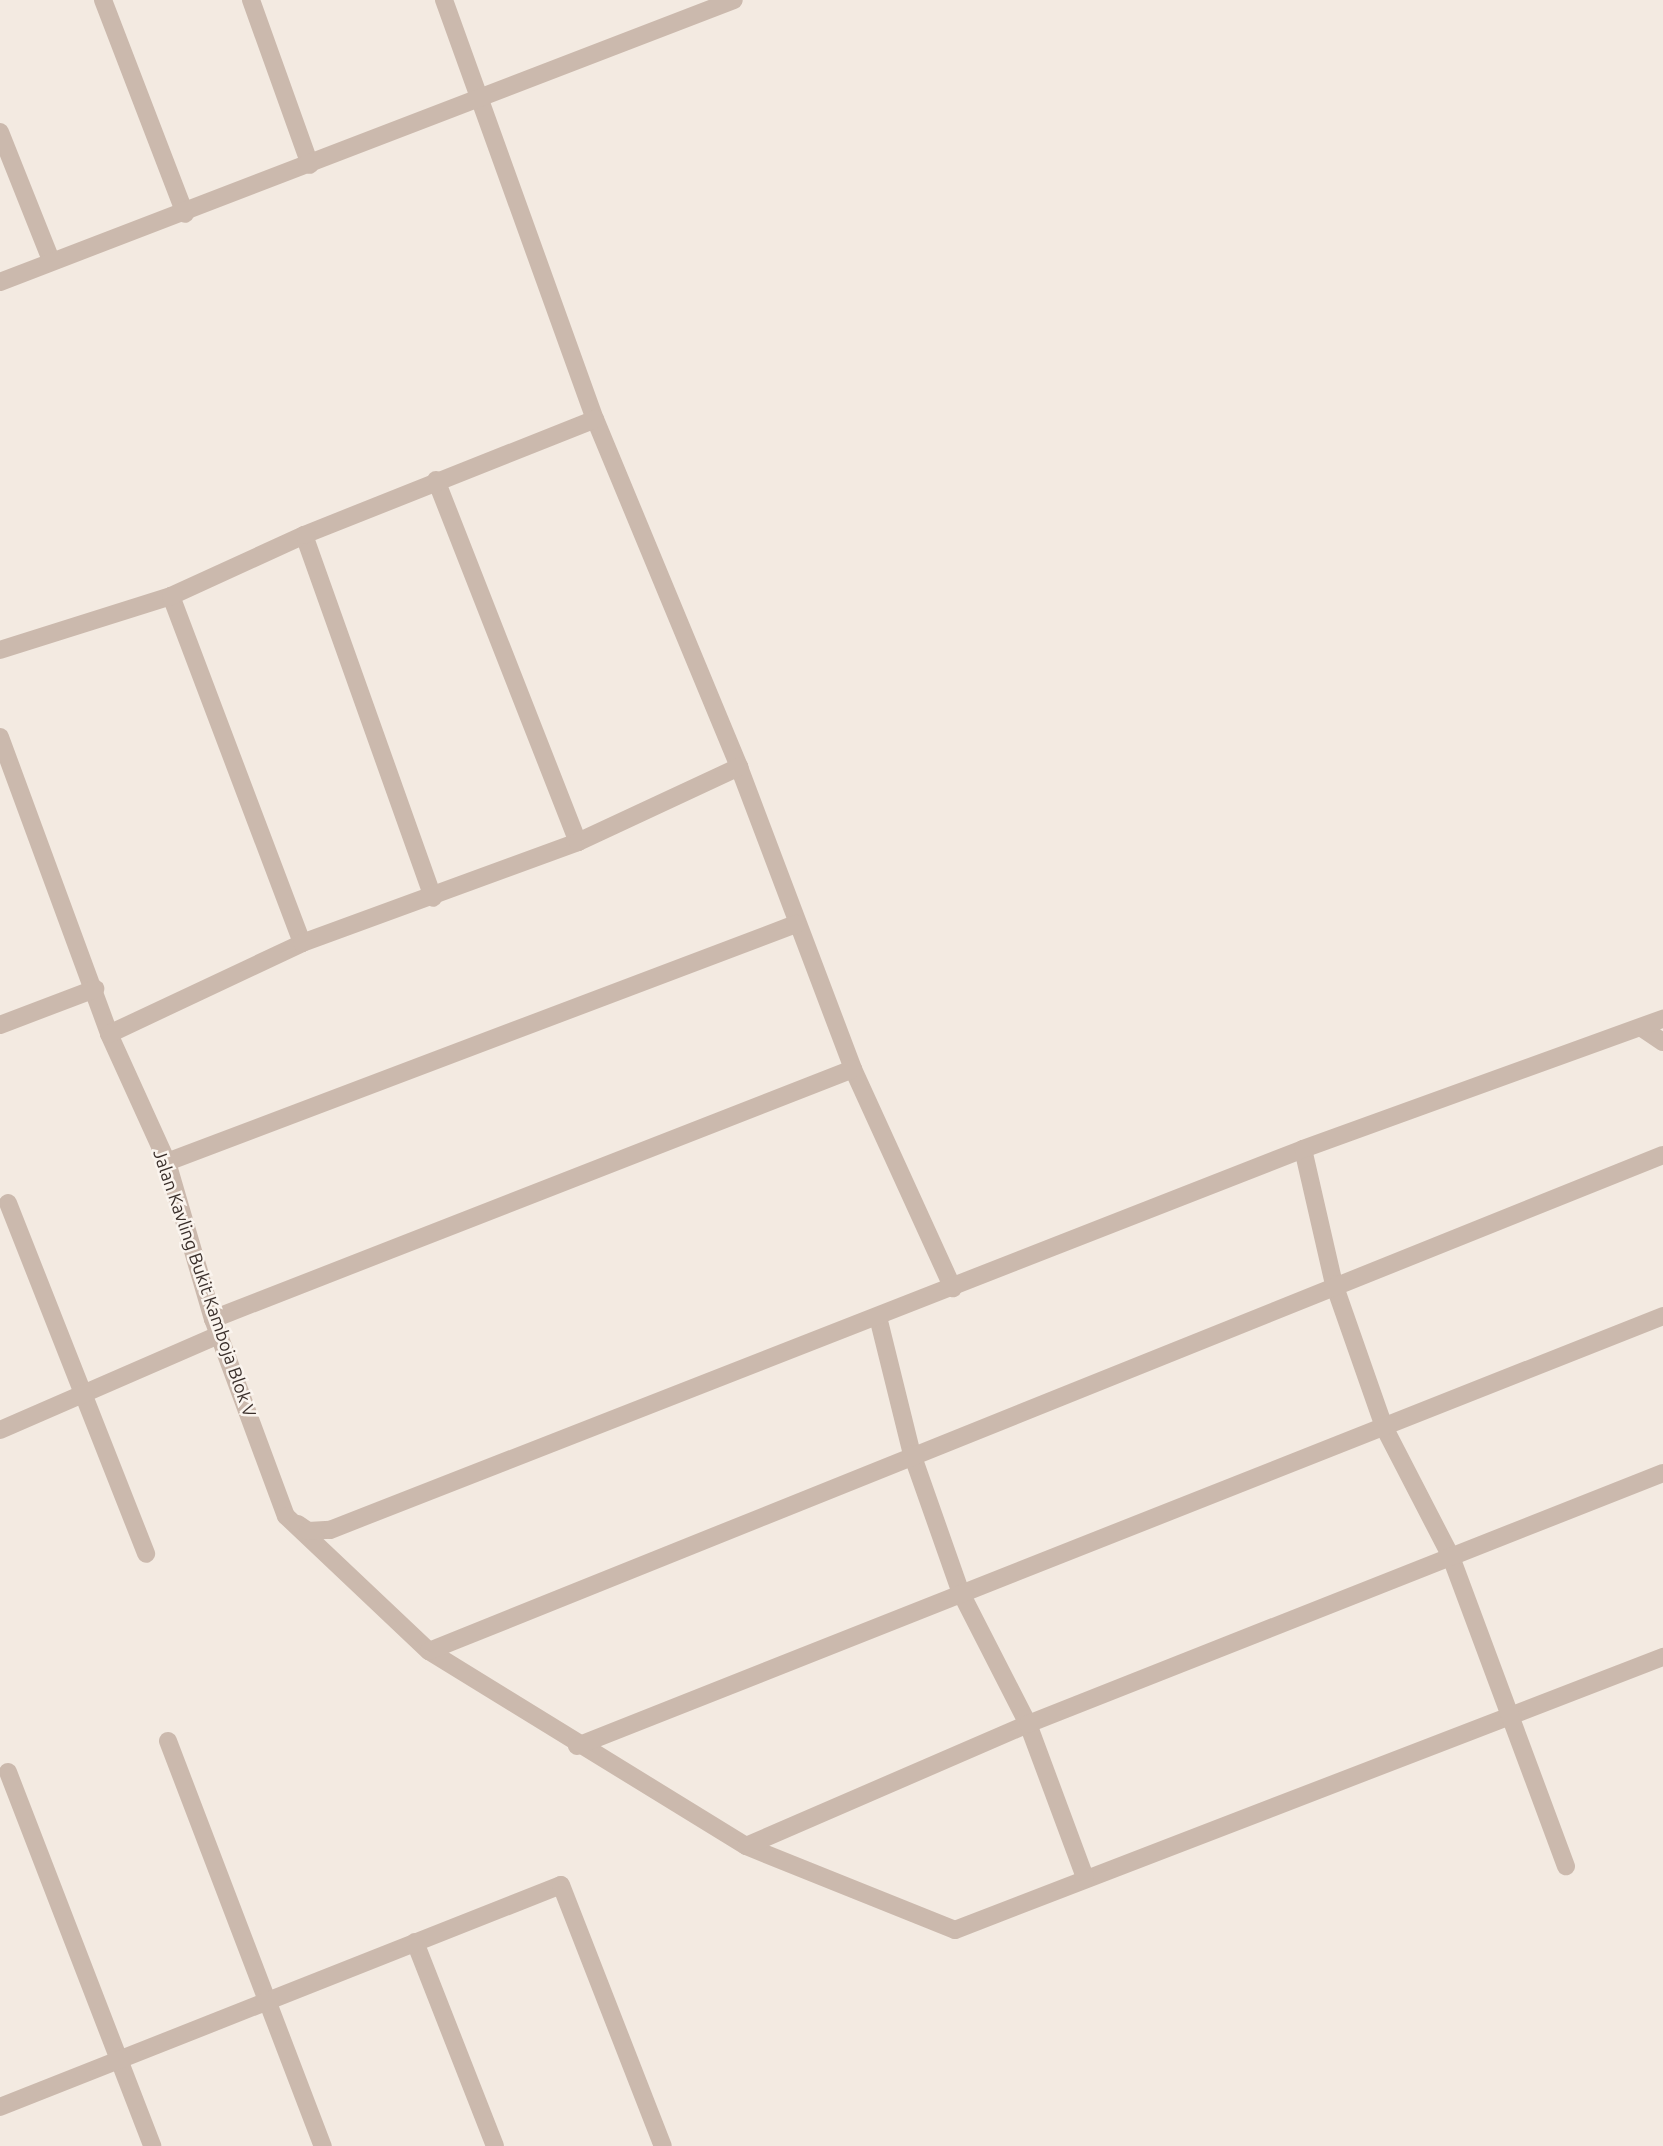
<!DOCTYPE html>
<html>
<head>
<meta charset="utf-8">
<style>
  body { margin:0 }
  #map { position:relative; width:1663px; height:2146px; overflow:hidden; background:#f3eae1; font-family:Ubuntu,sans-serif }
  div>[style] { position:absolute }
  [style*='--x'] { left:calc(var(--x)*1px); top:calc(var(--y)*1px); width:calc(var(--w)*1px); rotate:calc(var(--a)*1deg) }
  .minor>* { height:18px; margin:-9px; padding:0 9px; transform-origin:9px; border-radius:9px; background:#cbb9ad }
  span { translate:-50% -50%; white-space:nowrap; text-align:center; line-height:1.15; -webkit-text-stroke:5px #faf4ee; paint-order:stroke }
  .street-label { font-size:18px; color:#3a2f2b }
</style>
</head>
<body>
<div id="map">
  <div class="minor">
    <i style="--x:103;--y:0;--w:229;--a:69"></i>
    <i style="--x:251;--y:0;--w:175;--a:70.3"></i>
    <i style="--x:444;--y:0;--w:445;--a:70.2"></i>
    <i style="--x:595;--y:419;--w:377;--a:67.5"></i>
    <i style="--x:739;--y:767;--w:323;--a:69.3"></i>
    <i style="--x:853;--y:1069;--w:241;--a:65.5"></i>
    <i style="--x:0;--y:132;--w:138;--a:68.3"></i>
    <i style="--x:0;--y:282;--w:786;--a:-21.02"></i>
    <i style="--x:436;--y:480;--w:389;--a:68.6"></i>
    <i style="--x:304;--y:535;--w:385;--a:70.4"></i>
    <i style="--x:171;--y:596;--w:371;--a:69.3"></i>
    <i style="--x:0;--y:650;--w:179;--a:-17.5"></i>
    <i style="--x:171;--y:596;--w:146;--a:-24.6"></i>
    <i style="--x:304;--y:535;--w:313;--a:-21.7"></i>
    <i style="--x:0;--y:737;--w:316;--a:69.8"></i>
    <i style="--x:109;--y:1034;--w:141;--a:65.6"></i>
    <i style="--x:167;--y:1162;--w:164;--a:73.7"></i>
    <i style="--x:213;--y:1319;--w:210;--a:69.7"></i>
    <i style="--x:286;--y:1516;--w:197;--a:43.4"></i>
    <i style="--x:429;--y:1651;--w:372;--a:31.6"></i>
    <i style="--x:746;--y:1846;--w:225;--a:21.9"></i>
    <i style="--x:955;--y:1930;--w:759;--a:-21.09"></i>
    <i style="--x:0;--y:1025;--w:102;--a:-20.8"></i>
    <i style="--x:1642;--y:1028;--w:25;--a:34"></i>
    <i style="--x:109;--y:1034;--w:213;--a:-25.2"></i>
    <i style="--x:302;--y:943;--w:294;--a:-20.1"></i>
    <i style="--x:578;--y:842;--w:178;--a:-25"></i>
    <i style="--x:1303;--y:1149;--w:139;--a:77.1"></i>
    <i style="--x:1334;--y:1284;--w:151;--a:70.7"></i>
    <i style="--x:1384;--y:1427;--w:146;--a:62.7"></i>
    <i style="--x:1451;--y:1557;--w:330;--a:69.6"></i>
    <i style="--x:167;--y:1162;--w:673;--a:-20.73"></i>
    <i style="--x:8;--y:1203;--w:377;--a:68.5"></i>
    <i style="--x:878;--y:1317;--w:141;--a:76.1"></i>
    <i style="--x:912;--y:1454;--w:147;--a:70.6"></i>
    <i style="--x:961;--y:1593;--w:147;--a:62.9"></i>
    <i style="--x:1028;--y:1724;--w:163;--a:69.6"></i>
    <i style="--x:213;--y:1319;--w:687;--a:-21.34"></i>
    <i style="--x:0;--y:1430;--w:239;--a:-23.5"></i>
    <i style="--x:298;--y:1524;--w:12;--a:35"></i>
    <i style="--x:308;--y:1531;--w:22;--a:-3"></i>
    <i style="--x:330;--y:1530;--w:1045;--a:-21.38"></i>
    <i style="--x:1303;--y:1149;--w:383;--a:-19.9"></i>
    <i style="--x:429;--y:1651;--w:1330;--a:-21.9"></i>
    <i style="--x:168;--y:1741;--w:434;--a:69.1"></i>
    <i style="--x:577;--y:1746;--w:1168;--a:-21.6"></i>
    <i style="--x:8;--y:1772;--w:401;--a:68.9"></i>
    <i style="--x:746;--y:1846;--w:307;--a:-23.4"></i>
    <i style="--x:1028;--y:1724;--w:683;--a:-21.57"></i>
    <i style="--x:415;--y:1942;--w:219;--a:68.6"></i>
    <i style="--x:0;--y:2107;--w:603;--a:-21.59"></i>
    <i style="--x:561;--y:1885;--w:280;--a:68.7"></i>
  </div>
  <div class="street-label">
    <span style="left:205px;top:1283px;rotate:71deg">Jalan Kavling Bukit Kamboja Blok V</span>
  </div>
</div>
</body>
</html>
